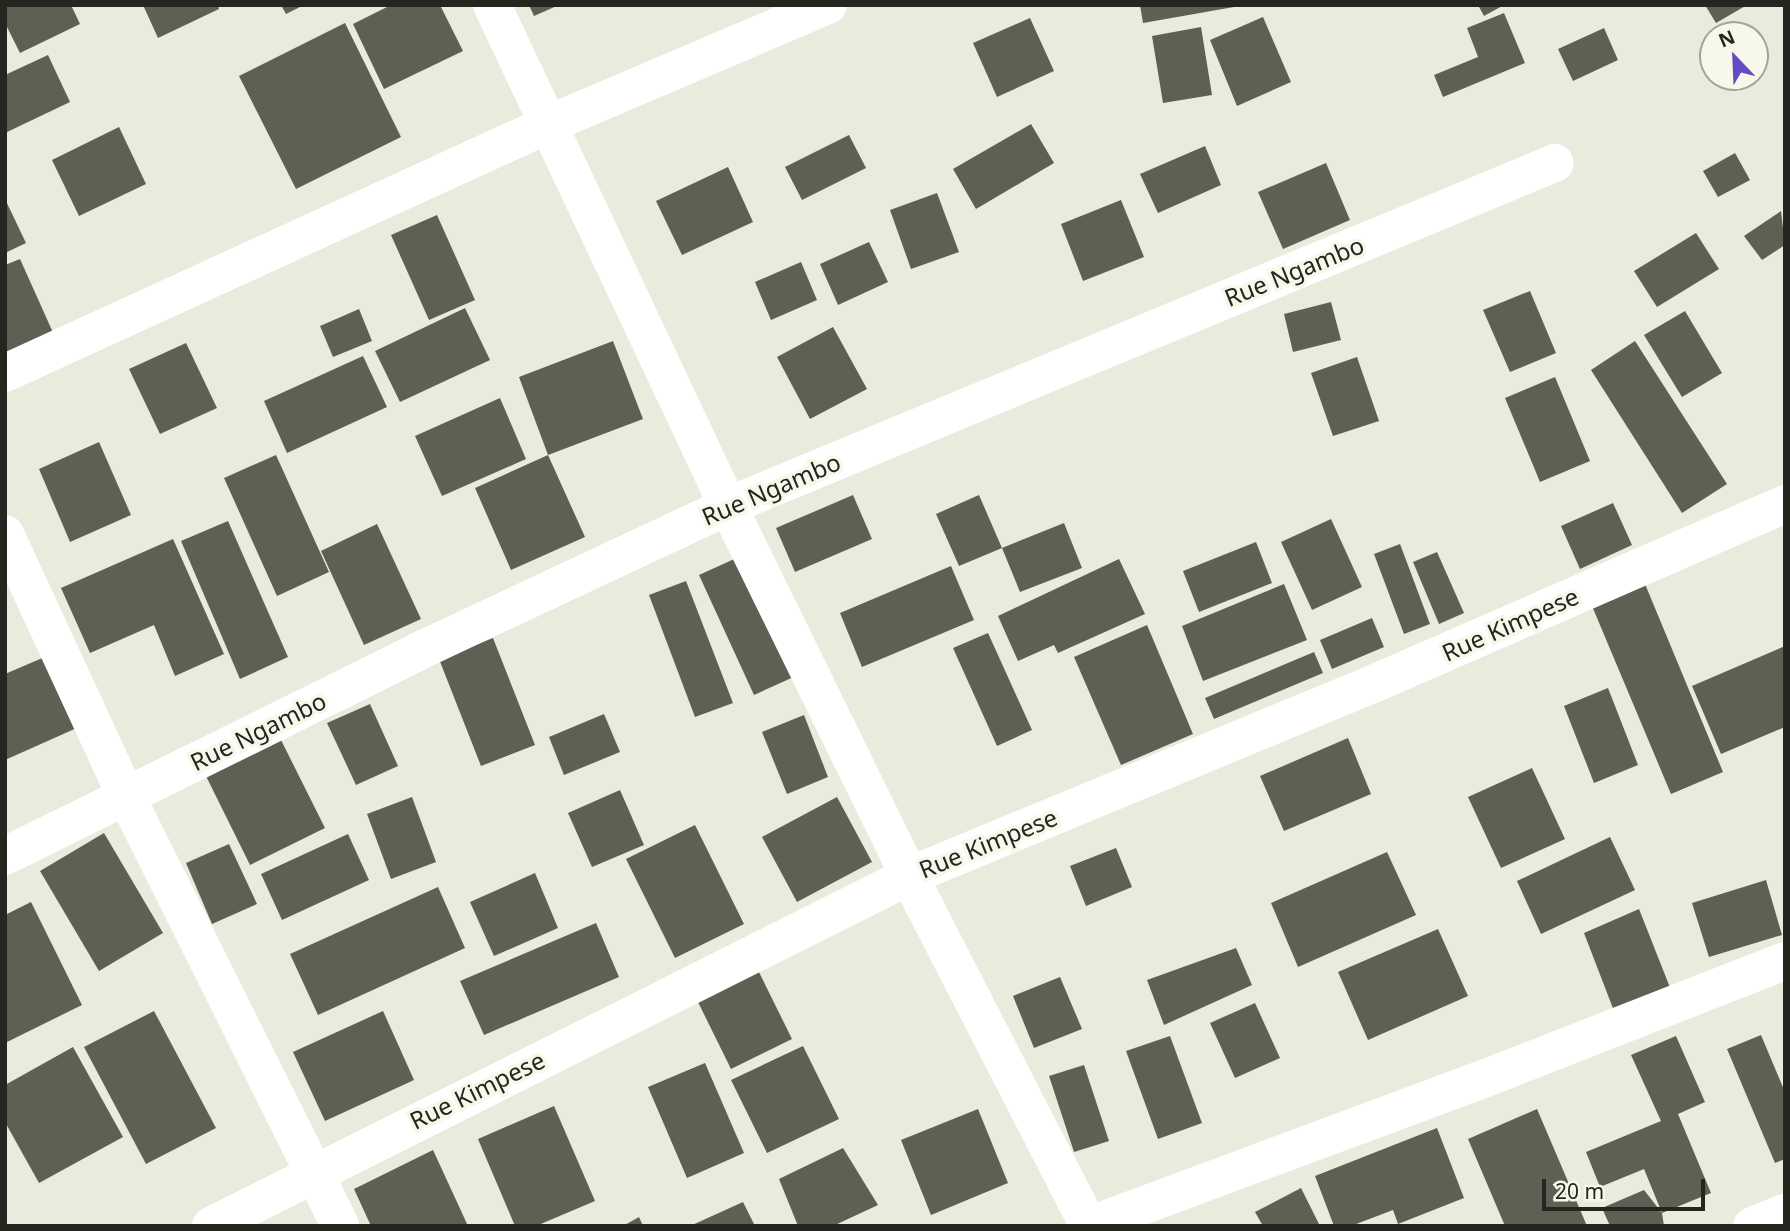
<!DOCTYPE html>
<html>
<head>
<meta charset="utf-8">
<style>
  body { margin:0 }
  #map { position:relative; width:1790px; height:1231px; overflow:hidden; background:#eaeadd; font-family:"Noto Sans",sans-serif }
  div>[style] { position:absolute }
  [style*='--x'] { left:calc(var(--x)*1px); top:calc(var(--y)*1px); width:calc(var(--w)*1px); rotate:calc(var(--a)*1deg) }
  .building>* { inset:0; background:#5f5f54 }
  .minor>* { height:38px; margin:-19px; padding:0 19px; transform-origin:19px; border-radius:19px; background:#fff }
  span { translate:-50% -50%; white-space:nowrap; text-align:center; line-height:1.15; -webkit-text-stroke:7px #f7f7ea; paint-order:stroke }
  .street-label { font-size:24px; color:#262621 }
  .frame { position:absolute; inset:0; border:7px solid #262621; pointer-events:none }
  .north { position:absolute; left:1699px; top:21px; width:70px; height:70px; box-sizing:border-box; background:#f7f7ea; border:2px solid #a3a39a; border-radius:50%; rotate:337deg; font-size:19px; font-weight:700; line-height:28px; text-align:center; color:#262621 }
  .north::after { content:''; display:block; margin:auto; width:24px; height:32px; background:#624bc4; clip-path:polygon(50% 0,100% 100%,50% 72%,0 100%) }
  .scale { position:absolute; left:1542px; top:1179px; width:163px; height:32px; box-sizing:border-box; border:4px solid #262621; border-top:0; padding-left:9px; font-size:21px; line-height:24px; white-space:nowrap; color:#262621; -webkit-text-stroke:5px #f7f7ea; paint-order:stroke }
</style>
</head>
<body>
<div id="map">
  <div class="building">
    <i style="clip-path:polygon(5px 5px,71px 5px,80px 24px,20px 53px,5px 23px)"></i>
    <i style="clip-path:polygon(143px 5px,218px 5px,219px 9px,158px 38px)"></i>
    <i style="clip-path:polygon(281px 5px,304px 5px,286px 14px)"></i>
    <i style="clip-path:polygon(391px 5px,440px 5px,463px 51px,384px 89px,353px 24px)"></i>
    <i style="clip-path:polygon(529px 5px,559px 5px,534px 16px)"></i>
    <i style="clip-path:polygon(1140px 5px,1234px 5px,1234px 7px,1143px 23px)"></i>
    <i style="clip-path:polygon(1478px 5px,1504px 5px,1484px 16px)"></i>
    <i style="clip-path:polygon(1705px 5px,1747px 5px,1716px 23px)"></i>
    <i style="clip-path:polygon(1504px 13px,1525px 63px,1443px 97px,1434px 75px,1478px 57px,1467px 28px)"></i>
    <i style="clip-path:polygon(1263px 17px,1291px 82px,1237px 106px,1210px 40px)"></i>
    <i style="clip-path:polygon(1030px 18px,1054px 71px,997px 97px,973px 43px)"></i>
    <i style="clip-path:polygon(345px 23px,401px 137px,296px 189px,239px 76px)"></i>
    <i style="clip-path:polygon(1201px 27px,1212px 95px,1163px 103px,1152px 36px)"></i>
    <i style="clip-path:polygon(1604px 28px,1618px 60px,1573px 81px,1558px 49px)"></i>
    <i style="clip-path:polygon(48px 55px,70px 102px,5px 133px,5px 75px)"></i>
    <i style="clip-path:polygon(1031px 124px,1054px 163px,976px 209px,953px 169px)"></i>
    <i style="clip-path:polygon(119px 127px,146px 184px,79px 216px,52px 160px)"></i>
    <i style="clip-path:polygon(849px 135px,866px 168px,802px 200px,785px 167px)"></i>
    <i style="clip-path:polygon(1205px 146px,1221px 185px,1158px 213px,1140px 174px)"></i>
    <i style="clip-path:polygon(1735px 153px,1750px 180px,1718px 197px,1703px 171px)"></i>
    <i style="clip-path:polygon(1326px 163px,1350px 220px,1283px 249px,1258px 192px)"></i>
    <i style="clip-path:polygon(728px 167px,753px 222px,682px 255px,656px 201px)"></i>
    <i style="clip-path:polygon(937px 193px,959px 252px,911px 269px,890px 210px)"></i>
    <i style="clip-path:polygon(5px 199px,26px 243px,5px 253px)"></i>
    <i style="clip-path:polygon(1121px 200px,1144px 257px,1083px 281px,1061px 224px)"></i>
    <i style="clip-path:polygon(1781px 211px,1785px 245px,1762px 260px,1744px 236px)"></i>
    <i style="clip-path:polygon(437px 215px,475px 300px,429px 320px,391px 235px)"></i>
    <i style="clip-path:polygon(1696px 233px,1719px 269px,1657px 307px,1634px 271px)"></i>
    <i style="clip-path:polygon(869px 242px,888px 282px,838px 305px,820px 264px)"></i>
    <i style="clip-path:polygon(20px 259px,55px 337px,5px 360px,5px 265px)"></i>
    <i style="clip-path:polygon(801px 262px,817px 300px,771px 320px,755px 282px)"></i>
    <i style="clip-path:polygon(1530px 291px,1556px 353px,1510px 372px,1483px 310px)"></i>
    <i style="clip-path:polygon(1331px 302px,1341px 340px,1293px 352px,1284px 314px)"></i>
    <i style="clip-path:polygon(465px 308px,490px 360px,400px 402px,375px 351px)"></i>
    <i style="clip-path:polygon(359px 309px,372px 341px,333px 357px,320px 326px)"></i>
    <i style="clip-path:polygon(1685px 311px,1722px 373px,1682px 397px,1644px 335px)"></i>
    <i style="clip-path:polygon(833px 327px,867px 389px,810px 419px,777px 357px)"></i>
    <i style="clip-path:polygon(613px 341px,643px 419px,548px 455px,585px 537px,511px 570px,475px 488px,548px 455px,519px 377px)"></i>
    <i style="clip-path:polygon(1635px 341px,1727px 484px,1682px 513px,1591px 370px)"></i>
    <i style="clip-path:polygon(186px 343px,217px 408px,160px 434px,129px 369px)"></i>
    <i style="clip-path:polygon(363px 356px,387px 407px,287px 453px,264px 401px)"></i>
    <i style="clip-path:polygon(1357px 357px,1379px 421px,1333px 436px,1311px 373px)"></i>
    <i style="clip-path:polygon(1555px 377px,1590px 461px,1540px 482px,1505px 398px)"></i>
    <i style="clip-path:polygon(500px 398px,526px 459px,442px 496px,415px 436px)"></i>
    <i style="clip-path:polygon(99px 442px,131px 515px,70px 542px,39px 469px)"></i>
    <i style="clip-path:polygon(276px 455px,329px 572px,277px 596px,224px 478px)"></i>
    <i style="clip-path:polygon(853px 495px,872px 539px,795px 572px,776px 528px)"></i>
    <i style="clip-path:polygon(979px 495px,1002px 548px,1064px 523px,1082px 568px,1020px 592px,1002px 548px,959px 566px,936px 514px)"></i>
    <i style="clip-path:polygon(1613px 503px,1632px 545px,1580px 569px,1561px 526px)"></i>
    <i style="clip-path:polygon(1331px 519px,1362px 587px,1312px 610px,1281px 542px)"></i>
    <i style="clip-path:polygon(228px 521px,288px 657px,240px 679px,181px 541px)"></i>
    <i style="clip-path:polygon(377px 524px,421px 619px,364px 645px,321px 551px)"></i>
    <i style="clip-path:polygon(173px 539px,224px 654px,175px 676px,154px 625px,90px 653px,61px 588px)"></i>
    <i style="clip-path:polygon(1256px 542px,1272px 583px,1199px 612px,1183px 571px)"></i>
    <i style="clip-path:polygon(1400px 544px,1430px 624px,1404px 634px,1374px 554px)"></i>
    <i style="clip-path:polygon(1437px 552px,1464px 613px,1439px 624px,1413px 562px)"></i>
    <i style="clip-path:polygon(743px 555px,798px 675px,754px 695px,699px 575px)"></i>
    <i style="clip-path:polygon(1119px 559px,1145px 614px,1058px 653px,1054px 645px,1018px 661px,998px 616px)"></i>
    <i style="clip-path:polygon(951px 566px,974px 620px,862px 667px,840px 613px)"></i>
    <i style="clip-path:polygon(686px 581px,733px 703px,695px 717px,649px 595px)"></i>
    <i style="clip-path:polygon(1284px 584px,1307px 640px,1203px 681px,1182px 626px)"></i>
    <i style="clip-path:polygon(1645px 584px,1723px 772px,1671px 794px,1592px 606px)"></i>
    <i style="clip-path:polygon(1372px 618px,1384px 647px,1332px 669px,1320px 640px)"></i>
    <i style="clip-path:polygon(1147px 625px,1193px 734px,1121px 765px,1074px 657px)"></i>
    <i style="clip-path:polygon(988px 633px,1032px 730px,997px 746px,953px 648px)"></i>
    <i style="clip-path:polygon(493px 638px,535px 745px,481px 766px,439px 659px)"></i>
    <i style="clip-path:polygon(1785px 646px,1785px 727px,1721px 754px,1692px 686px)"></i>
    <i style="clip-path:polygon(1314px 652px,1323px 673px,1214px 719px,1205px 698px)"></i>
    <i style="clip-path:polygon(47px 656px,79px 727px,5px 760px,5px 674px)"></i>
    <i style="clip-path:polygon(1608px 688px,1638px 765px,1594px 783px,1564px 706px)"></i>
    <i style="clip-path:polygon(370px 704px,398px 766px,356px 785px,327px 723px)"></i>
    <i style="clip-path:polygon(604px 714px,620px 752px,564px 775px,549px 737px)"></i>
    <i style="clip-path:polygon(804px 715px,828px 777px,787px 794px,762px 732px)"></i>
    <i style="clip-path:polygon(278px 734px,325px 828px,250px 865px,203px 770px)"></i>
    <i style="clip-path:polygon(1348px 738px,1371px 794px,1284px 831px,1260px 776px)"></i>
    <i style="clip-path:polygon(1532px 768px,1565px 839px,1501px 868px,1468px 797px)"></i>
    <i style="clip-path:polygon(620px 790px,644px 845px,592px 867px,568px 813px)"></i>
    <i style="clip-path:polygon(412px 797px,436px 862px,391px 879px,367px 814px)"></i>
    <i style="clip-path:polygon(837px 797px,872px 862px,797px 902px,762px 837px)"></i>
    <i style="clip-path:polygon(695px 825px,744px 924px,675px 958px,626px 859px)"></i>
    <i style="clip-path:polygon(104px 833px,163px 933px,99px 971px,40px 871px)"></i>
    <i style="clip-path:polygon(348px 834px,369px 880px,282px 920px,261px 874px)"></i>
    <i style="clip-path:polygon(1610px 837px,1635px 890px,1541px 934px,1517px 881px)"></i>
    <i style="clip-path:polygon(229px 844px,257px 904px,212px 924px,186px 863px)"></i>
    <i style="clip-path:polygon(1116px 848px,1132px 887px,1086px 906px,1070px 866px)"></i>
    <i style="clip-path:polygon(1387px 852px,1416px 915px,1298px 967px,1271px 903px)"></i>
    <i style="clip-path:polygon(535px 873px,558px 928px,494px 956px,470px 902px)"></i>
    <i style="clip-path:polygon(1766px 880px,1782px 935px,1709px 957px,1692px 903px)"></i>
    <i style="clip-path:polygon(438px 887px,465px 948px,318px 1015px,290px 954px)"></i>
    <i style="clip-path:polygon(31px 902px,82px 1005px,5px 1043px,5px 915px)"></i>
    <i style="clip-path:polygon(1639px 909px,1671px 990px,1614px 1011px,1584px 933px)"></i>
    <i style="clip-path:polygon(596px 923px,619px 977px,484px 1035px,460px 981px)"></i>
    <i style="clip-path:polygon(1438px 929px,1468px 996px,1368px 1040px,1338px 972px)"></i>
    <i style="clip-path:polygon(1236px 948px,1252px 985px,1164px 1025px,1147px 980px)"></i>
    <i style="clip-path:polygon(757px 968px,792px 1039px,731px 1069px,696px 998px)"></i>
    <i style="clip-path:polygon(1060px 977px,1082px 1029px,1034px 1048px,1013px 996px)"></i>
    <i style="clip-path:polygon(1255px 1003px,1280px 1058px,1235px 1078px,1210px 1023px)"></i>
    <i style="clip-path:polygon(154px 1011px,216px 1128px,146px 1164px,84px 1047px)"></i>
    <i style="clip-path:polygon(383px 1011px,414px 1080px,325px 1121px,293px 1052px)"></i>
    <i style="clip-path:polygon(1761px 1035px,1785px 1092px,1785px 1159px,1775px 1163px,1727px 1049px)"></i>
    <i style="clip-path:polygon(1170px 1036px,1202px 1123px,1158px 1139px,1126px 1051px)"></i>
    <i style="clip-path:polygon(1676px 1036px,1705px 1102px,1678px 1114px,1711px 1193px,1662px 1213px,1644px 1169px,1600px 1187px,1586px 1152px,1661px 1121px,1631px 1055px)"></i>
    <i style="clip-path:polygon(803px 1046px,839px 1119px,767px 1153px,731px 1080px)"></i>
    <i style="clip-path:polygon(73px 1047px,123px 1137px,39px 1183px,5px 1122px,5px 1085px)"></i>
    <i style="clip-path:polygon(705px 1063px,744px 1153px,687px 1178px,648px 1087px)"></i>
    <i style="clip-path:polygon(1084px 1065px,1109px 1141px,1074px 1152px,1049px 1076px)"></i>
    <i style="clip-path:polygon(554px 1106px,595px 1201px,536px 1226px,515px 1226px,478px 1139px)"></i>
    <i style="clip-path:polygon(978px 1109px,1008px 1183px,931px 1215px,901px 1140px)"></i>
    <i style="clip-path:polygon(1537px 1109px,1587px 1226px,1505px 1226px,1468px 1139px)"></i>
    <i style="clip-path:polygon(1437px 1128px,1464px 1198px,1398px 1224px,1393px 1210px,1351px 1226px,1334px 1226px,1315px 1176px)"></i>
    <i style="clip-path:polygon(843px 1148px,878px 1205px,833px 1226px,798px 1226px,779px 1179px)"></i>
    <i style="clip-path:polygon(433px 1150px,468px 1226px,371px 1226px,354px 1189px)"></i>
    <i style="clip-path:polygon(1301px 1188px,1320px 1226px,1263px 1226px,1255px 1212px)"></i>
    <i style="clip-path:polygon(1644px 1190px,1662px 1213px,1664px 1226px,1610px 1226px,1602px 1208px)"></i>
    <i style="clip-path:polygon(743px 1202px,755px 1226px,690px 1226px)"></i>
    <i style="clip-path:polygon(639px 1217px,643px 1226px,623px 1226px)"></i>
  </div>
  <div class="minor">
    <i style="--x:492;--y:5;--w:554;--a:64.78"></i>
    <i style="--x:728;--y:506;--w:412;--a:63.9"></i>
    <i style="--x:909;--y:876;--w:394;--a:62.8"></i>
    <i style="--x:5;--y:373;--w:598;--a:-24.59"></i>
    <i style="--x:549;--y:124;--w:303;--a:-23.1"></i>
    <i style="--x:5;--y:534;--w:289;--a:65.2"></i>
    <i style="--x:126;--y:796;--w:480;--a:63.5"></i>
    <i style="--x:5;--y:856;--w:462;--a:-26.3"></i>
    <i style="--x:419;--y:651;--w:341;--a:-25.1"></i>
    <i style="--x:728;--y:506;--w:895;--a:-22.53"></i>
    <i style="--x:211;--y:1226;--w:781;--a:-26.63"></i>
    <i style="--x:909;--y:876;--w:502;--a:-22.48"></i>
    <i style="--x:1373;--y:684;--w:450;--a:-23.6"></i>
    <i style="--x:1088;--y:1226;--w:425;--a:-20.4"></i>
    <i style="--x:1486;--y:1078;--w:321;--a:-21.4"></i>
    <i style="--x:1752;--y:1226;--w:35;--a:-22"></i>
  </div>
  <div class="street-label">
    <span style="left:1294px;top:271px;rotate:-22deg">Rue Ngambo</span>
    <span style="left:771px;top:489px;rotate:-23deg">Rue Ngambo</span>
    <span style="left:1510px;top:624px;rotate:-24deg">Rue Kimpese</span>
    <span style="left:258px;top:731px;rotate:-26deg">Rue Ngambo</span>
    <span style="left:988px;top:843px;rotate:-22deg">Rue Kimpese</span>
    <span style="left:477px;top:1090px;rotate:-26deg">Rue Kimpese</span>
  </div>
  <div class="frame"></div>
  <div class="north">N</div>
  <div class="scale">20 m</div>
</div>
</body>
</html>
